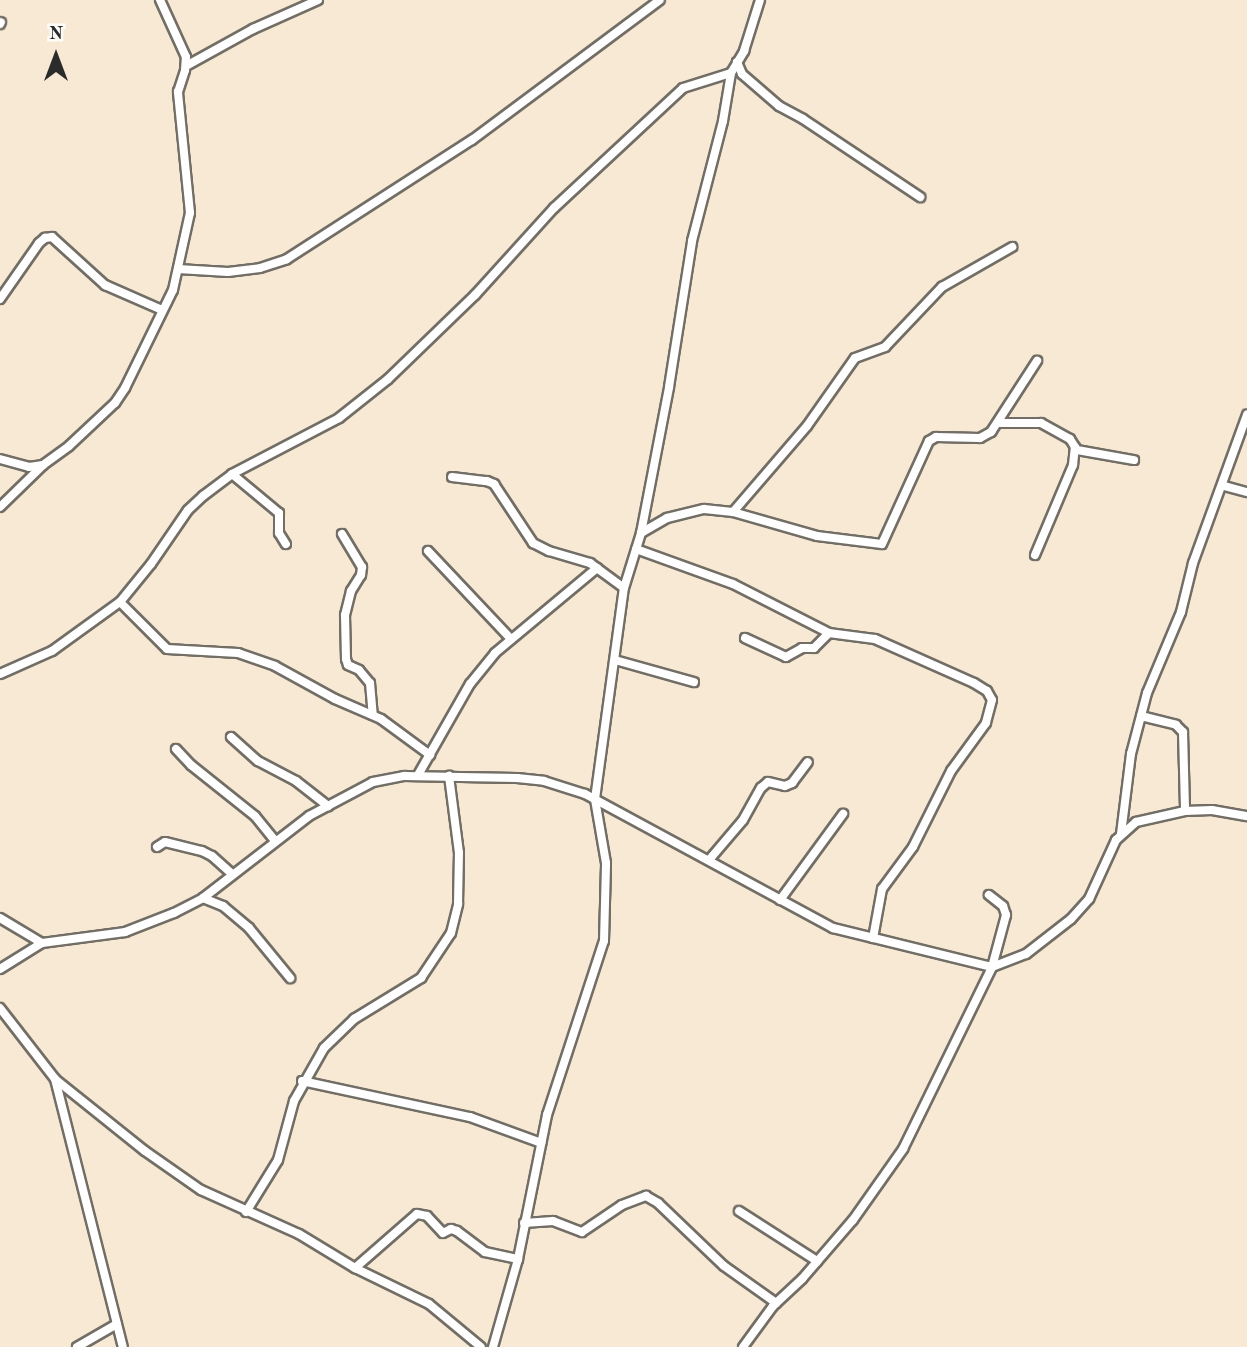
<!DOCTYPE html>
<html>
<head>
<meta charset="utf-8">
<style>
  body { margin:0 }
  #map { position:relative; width:1247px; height:1347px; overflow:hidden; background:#f7e9d4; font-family:"Old Standard TT",serif }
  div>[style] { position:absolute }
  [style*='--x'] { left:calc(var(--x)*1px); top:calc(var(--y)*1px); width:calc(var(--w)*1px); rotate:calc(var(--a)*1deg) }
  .roads { filter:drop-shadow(2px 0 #726e66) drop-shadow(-2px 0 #726e66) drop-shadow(0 2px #726e66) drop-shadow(0 -2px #726e66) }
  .minor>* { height:8px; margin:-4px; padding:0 4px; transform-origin:4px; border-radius:4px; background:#fff }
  span { translate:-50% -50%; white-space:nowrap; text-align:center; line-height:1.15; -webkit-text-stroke:5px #fdfcf7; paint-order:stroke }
  .north { position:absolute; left:21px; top:21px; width:70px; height:70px; -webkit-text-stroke:5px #fdfcf7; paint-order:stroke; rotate:0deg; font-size:19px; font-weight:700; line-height:28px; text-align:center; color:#2b2b2b }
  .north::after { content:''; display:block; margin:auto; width:24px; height:32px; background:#2b2b2b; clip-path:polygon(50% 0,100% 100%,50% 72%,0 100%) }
</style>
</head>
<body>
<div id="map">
  <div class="roads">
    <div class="minor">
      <i style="--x:0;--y:24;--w:2;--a:-63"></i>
      <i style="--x:737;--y:62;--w:13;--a:67"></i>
      <i style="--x:742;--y:74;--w:49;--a:40.9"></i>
      <i style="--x:779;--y:106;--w:27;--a:28"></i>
      <i style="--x:803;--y:119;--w:141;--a:33.7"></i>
      <i style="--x:186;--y:66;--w:77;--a:-28.9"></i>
      <i style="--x:253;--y:29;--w:71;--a:-24"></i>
      <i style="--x:178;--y:269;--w:50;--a:3.4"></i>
      <i style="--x:228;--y:272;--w:32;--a:-7"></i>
      <i style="--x:260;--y:268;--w:28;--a:-18"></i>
      <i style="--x:287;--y:259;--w:220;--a:-32.8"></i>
      <i style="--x:472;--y:140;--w:234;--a:-36.7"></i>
      <i style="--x:0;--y:299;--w:68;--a:-55.1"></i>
      <i style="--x:39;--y:243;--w:8;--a:-40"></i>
      <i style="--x:45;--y:238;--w:7;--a:-8"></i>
      <i style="--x:52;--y:237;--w:72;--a:42.2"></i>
      <i style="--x:105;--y:285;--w:62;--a:23.7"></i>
      <i style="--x:998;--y:423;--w:43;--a:0"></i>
      <i style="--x:1041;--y:423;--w:33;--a:29"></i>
      <i style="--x:1070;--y:439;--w:13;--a:58"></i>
      <i style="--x:1077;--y:450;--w:58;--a:10"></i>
      <i style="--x:0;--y:459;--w:30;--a:15"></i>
      <i style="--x:29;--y:467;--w:14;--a:-8"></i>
      <i style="--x:232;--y:474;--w:61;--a:39.7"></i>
      <i style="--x:279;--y:513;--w:20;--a:90"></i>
      <i style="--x:279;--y:533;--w:13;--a:58"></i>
      <i style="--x:452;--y:477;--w:35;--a:7"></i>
      <i style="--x:487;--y:481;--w:8;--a:23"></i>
      <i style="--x:494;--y:484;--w:71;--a:56.5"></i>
      <i style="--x:533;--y:543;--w:18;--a:27"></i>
      <i style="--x:549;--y:551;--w:43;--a:16.3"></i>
      <i style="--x:590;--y:563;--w:42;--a:36.3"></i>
      <i style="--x:1224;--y:486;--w:24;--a:15"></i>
      <i style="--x:0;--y:507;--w:60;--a:-44.3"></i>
      <i style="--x:43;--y:465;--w:32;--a:-36"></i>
      <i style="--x:69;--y:446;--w:63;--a:-43.1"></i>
      <i style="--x:115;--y:403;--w:18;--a:-56"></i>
      <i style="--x:125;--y:388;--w:109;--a:-63.9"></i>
      <i style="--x:173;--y:290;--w:79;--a:-77.6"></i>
      <i style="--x:190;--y:213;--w:122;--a:-95.7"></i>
      <i style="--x:178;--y:92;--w:23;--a:-72"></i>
      <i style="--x:185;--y:70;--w:13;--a:-86"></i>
      <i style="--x:186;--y:57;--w:63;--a:-114.5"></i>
      <i style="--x:733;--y:512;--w:113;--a:-49.3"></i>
      <i style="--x:807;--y:426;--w:83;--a:-54.8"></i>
      <i style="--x:855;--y:358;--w:32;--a:-20"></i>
      <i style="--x:885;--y:347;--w:83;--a:-46.5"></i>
      <i style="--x:942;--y:287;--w:81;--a:-29.7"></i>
      <i style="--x:641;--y:533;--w:30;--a:-30"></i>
      <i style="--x:667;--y:518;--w:38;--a:-14"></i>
      <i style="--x:704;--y:509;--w:29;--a:6"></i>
      <i style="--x:733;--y:512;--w:87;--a:15.9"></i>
      <i style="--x:817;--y:536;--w:65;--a:7"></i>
      <i style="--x:882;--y:544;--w:113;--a:-65.5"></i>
      <i style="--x:929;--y:441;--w:8;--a:-30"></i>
      <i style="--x:936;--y:437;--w:44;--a:1.3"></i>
      <i style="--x:980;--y:438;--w:13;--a:-29"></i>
      <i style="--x:991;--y:432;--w:85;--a:-57.1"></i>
      <i style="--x:342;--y:534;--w:39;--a:59"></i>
      <i style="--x:362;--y:567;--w:8;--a:97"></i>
      <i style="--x:361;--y:575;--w:19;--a:122"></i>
      <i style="--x:351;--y:591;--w:25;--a:104"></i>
      <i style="--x:345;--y:615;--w:44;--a:88.7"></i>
      <i style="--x:346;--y:659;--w:6;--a:72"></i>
      <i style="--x:348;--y:665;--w:12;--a:24"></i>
      <i style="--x:359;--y:670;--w:17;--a:50"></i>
      <i style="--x:370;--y:683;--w:32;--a:85"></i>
      <i style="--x:636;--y:549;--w:103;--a:19.8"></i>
      <i style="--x:733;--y:584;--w:108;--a:27"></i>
      <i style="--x:428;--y:551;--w:121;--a:46.7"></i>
      <i style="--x:1035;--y:555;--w:98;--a:-67.1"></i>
      <i style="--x:1073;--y:465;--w:18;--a:-84"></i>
      <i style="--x:120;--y:602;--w:66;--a:45"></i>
      <i style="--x:167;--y:649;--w:71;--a:3.2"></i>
      <i style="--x:238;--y:653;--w:39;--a:19"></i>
      <i style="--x:275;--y:666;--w:68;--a:28.8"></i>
      <i style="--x:335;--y:699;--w:50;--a:23.5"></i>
      <i style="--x:381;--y:719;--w:61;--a:36.3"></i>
      <i style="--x:745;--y:638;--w:45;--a:24.9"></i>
      <i style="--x:786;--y:657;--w:18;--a:-29"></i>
      <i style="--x:802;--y:648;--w:12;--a:0"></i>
      <i style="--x:814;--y:648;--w:21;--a:-45"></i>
      <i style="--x:829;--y:633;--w:46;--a:7.4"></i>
      <i style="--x:875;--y:639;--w:108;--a:24"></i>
      <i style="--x:974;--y:683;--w:15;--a:32"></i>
      <i style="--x:987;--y:691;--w:10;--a:61"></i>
      <i style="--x:992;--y:700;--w:24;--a:105"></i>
      <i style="--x:986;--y:723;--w:59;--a:126.1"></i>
      <i style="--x:951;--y:771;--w:85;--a:116.6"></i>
      <i style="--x:913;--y:847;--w:52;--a:126.4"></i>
      <i style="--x:882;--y:889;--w:50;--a:100.4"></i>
      <i style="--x:615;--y:660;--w:82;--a:15.6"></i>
      <i style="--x:0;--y:674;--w:57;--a:-23.9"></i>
      <i style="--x:52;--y:651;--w:84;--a:-35.8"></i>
      <i style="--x:120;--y:602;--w:49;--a:-50.8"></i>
      <i style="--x:151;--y:564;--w:65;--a:-55.6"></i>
      <i style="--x:188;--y:510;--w:21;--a:-43"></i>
      <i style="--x:203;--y:496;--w:36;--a:-37"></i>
      <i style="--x:232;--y:474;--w:121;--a:-27.6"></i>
      <i style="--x:339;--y:418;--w:63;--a:-38.5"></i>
      <i style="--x:388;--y:379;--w:121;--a:-44"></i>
      <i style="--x:475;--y:295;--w:118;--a:-47.8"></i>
      <i style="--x:554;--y:208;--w:176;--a:-42.9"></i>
      <i style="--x:683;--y:88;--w:50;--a:-17.4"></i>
      <i style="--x:731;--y:73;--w:26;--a:-59"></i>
      <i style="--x:744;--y:51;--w:53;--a:-72.6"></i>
      <i style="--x:1141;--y:716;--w:36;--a:14"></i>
      <i style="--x:1176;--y:725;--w:10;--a:45"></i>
      <i style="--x:1183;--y:732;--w:79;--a:88.5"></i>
      <i style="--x:231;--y:737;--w:36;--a:42"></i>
      <i style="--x:258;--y:761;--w:43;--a:27.8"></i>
      <i style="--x:296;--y:781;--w:41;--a:38"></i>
      <i style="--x:176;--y:749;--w:22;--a:47"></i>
      <i style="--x:191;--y:765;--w:82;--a:38.6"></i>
      <i style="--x:255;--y:816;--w:32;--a:51"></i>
      <i style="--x:418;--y:775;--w:105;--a:-60.3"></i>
      <i style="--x:470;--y:684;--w:40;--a:-51"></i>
      <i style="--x:495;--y:653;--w:133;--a:-39.8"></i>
      <i style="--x:1121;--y:834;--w:81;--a:-82.9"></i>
      <i style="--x:1131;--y:754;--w:63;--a:-75.3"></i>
      <i style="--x:1147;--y:693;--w:88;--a:-67.2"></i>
      <i style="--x:1181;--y:612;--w:50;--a:-76.2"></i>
      <i style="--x:1193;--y:563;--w:158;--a:-70"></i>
      <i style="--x:157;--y:847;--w:9;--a:-32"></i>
      <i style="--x:165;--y:842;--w:38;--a:14"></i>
      <i style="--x:202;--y:851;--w:11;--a:27"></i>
      <i style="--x:212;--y:856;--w:27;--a:42"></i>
      <i style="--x:709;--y:860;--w:52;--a:-49.6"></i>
      <i style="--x:743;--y:820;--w:37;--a:-61"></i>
      <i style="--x:761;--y:788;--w:9;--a:-41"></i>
      <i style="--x:768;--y:782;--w:17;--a:13"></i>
      <i style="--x:785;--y:786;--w:8;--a:-23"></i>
      <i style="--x:792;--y:783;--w:26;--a:-53"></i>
      <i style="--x:203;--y:898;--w:22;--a:22"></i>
      <i style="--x:223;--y:906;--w:34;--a:40"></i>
      <i style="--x:249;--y:928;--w:65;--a:50.6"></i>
      <i style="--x:780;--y:900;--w:107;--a:-53.8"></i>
      <i style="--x:0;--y:918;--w:49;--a:30.8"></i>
      <i style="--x:0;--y:969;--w:49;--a:-31.8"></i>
      <i style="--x:42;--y:943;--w:84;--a:-7.5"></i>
      <i style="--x:125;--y:932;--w:53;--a:-21.2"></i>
      <i style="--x:174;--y:913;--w:33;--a:-27"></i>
      <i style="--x:203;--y:898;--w:134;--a:-37.7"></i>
      <i style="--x:309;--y:816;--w:72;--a:-28"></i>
      <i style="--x:373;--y:782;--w:32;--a:-11"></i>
      <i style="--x:404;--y:776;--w:113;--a:1"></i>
      <i style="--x:517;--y:778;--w:27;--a:6"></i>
      <i style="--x:544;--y:781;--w:43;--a:17.6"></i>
      <i style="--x:585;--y:794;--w:282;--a:28.4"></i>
      <i style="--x:833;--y:928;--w:164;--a:13.8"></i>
      <i style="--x:992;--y:967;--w:36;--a:-21"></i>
      <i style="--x:1026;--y:954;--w:57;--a:-37.9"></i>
      <i style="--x:1071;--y:919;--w:27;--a:-48"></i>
      <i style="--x:1089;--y:899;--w:65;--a:-65.4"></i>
      <i style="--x:1116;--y:840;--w:27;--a:-42"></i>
      <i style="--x:1136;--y:822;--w:50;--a:-12.7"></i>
      <i style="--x:1185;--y:811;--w:27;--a:-2"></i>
      <i style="--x:1212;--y:810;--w:36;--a:10"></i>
      <i style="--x:0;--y:1008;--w:90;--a:52.2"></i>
      <i style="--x:55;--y:1079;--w:115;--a:38.7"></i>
      <i style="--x:145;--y:1151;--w:68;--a:34.9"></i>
      <i style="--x:201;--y:1190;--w:107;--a:24.2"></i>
      <i style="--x:299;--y:1234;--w:66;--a:31.3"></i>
      <i style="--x:355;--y:1268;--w:82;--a:25.9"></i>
      <i style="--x:429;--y:1304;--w:67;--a:39.6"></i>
      <i style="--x:55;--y:1079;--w:276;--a:75.8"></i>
      <i style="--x:302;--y:1081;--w:172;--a:12.1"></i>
      <i style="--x:470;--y:1117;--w:76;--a:20.1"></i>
      <i style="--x:739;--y:1211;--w:93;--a:32.7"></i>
      <i style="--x:246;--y:1212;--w:61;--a:-58.4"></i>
      <i style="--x:278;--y:1160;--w:61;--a:-74.8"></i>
      <i style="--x:294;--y:1101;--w:61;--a:-60.5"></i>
      <i style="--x:324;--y:1048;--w:42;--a:-44"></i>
      <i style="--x:354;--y:1019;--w:79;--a:-31.5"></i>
      <i style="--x:421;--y:978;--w:54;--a:-56.3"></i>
      <i style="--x:451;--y:933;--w:30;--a:-76"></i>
      <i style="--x:458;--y:904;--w:51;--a:-88.9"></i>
      <i style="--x:459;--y:853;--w:78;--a:-97.4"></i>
      <i style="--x:524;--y:1223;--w:29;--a:-4"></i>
      <i style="--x:553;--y:1221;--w:31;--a:21"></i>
      <i style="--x:582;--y:1232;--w:48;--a:-34"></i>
      <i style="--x:622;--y:1205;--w:26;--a:-21"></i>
      <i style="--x:646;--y:1196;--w:14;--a:30"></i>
      <i style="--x:658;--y:1203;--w:91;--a:43.7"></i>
      <i style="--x:724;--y:1266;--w:64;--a:35.4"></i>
      <i style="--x:355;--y:1268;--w:82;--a:-41.1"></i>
      <i style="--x:417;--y:1214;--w:10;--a:11"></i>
      <i style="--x:427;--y:1216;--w:23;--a:47"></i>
      <i style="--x:443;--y:1233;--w:9;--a:-27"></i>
      <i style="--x:451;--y:1229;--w:6;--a:18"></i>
      <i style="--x:457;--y:1231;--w:35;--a:37"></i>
      <i style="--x:485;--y:1252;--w:34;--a:12"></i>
      <i style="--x:77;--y:1347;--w:46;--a:-29.9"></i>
      <i style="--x:493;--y:1347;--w:91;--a:-74.1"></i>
      <i style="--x:518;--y:1259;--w:147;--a:-78.6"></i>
      <i style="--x:547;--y:1115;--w:183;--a:-71.9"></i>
      <i style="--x:604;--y:941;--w:78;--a:-88.5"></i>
      <i style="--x:606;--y:863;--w:65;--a:-99.8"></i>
      <i style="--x:595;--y:799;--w:213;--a:-82.2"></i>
      <i style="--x:624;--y:588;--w:58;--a:-72.8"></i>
      <i style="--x:641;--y:533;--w:149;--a:-79.1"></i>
      <i style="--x:669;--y:387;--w:148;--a:-81"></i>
      <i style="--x:692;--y:241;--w:124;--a:-75.5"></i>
      <i style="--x:723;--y:121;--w:49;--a:-80.5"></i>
      <i style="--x:743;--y:1347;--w:51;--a:-53.8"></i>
      <i style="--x:773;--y:1306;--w:40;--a:-43"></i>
      <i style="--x:802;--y:1279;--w:78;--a:-49.2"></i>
      <i style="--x:853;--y:1220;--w:87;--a:-54.8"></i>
      <i style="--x:903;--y:1149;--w:203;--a:-63.9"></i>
      <i style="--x:992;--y:967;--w:54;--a:-74.9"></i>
      <i style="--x:1006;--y:915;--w:9;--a:-108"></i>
      <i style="--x:1003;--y:906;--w:18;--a:-142"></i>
    </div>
  </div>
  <div class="north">N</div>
</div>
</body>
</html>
